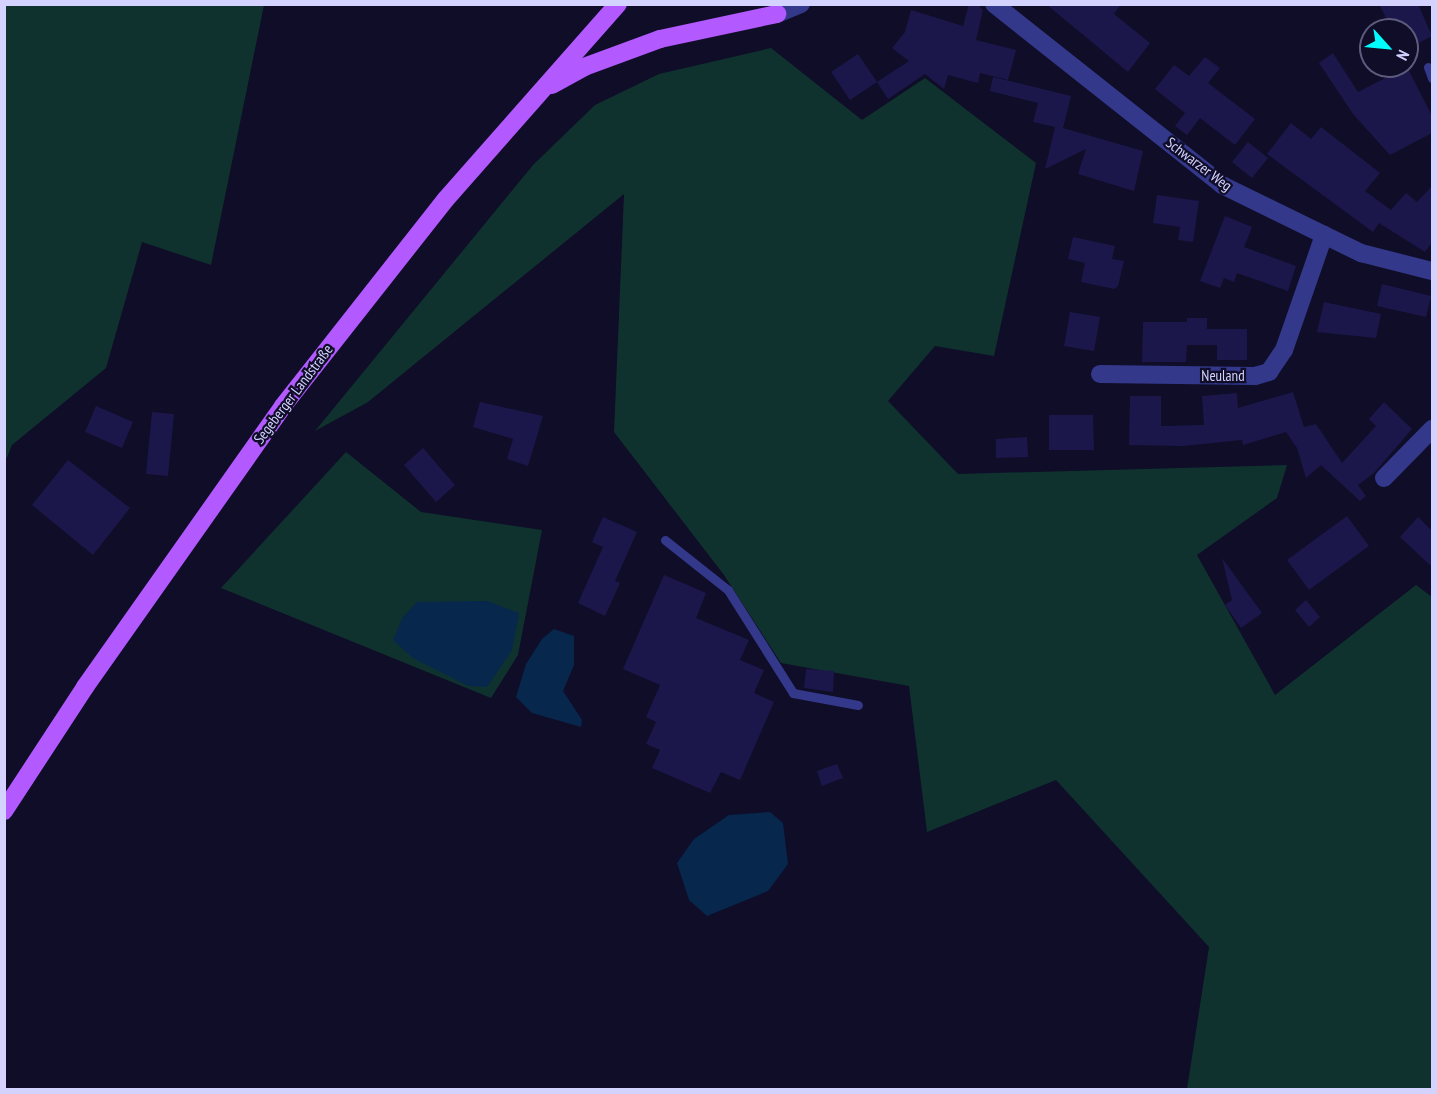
<!DOCTYPE html>
<html>
<head>
<meta charset="utf-8">
<style>
  body { margin:0 }
  #map { position:relative; width:1437px; height:1094px; overflow:hidden; background:#0f0d28; font-family:"PT Sans Narrow",sans-serif }
  div>[style] { position:absolute }
  [style*='--x'] { left:calc(var(--x)*1px); top:calc(var(--y)*1px); width:calc(var(--w)*1px); rotate:calc(var(--a)*1deg) }
  .green>* { inset:0; background:#0f322e }
  .water>* { inset:0; background:#07274d }
  .building>* { inset:0; background:#1c174a }
  .lane>* { height:9px; margin:-4.5px; padding:0 4.5px; transform-origin:4.5px; border-radius:4.5px; background:#33388b }
  .street>* { height:18px; margin:-9px; padding:0 9px; transform-origin:9px; border-radius:9px; background:#33388b }
  .primary>* { height:18px; margin:-9px; padding:0 9px; transform-origin:9px; border-radius:9px; background:#b25aff }
  span { translate:-50% -50%; white-space:nowrap; text-align:center; line-height:1.15; -webkit-text-stroke:4.5px #0f0d28; paint-order:stroke }
  .street-label { font-size:15px; color:#d4d3ff }
  .frame { position:absolute; inset:0; border:6px solid #d4d3ff; pointer-events:none }
  .north { position:absolute; left:1359px; top:18px; width:60px; height:60px; box-sizing:border-box; background:#0f0d28; border:2px solid #5e5c7e; border-radius:50%; rotate:117deg; font-size:16px; font-weight:700; line-height:24px; text-align:center; color:#d4d3ff }
  .north::after { content:''; display:block; margin:auto; width:21px; height:27px; background:#00fdfe; clip-path:polygon(50% 0,100% 100%,50% 72%,0 100%) }
</style>
</head>
<body>
<div id="map">
  <div class="green">
    <i style="clip-path:polygon(5px 4px,264px 5px,211px 265px,142px 242px,106px 368px,12px 445px,5px 462px)"></i>
    <i style="clip-path:polygon(771px 48px,862px 120px,925px 78px,1036px 163px,994px 356px,935px 346px,888px 401px,958px 474px,1287px 465px,1277px 498px,1197px 555px,1275px 695px,1416px 585px,1432px 597px,1432px 1089px,1187px 1089px,1209px 947px,1056px 780px,927px 832px,909px 686px,781px 663px,724px 575px,614px 432px,624px 194px,368px 402px,315px 431px,533px 165px,595px 105px,659px 74px)"></i>
    <i style="clip-path:polygon(346px 452px,421px 512px,542px 530px,518px 655px,491px 698px,221px 588px)"></i>
  </div>
  <div class="water">
    <i style="clip-path:polygon(487px 601px,519px 613px,512px 650px,487px 687px,468px 686px,413px 658px,393px 640px,403px 617px,417px 602px)"></i>
    <i style="clip-path:polygon(554px 629px,574px 636px,574px 665px,563px 691px,582px 720px,581px 727px,532px 713px,516px 697px,526px 664px,542px 639px)"></i>
    <i style="clip-path:polygon(770px 812px,783px 823px,788px 864px,768px 891px,707px 916px,689px 900px,677px 863px,694px 839px,729px 815px)"></i>
  </div>
  <div class="building">
    <i style="clip-path:polygon(969px 4px,977px 4px,983px 10px,976px 40px,1016px 50px,1008px 80px,980px 73px,978px 83px,948px 75px,944px 89px,925px 74px,888px 99px,877px 82px,909px 61px,892px 48px,905px 32px,911px 10px,963px 26px)"></i>
    <i style="clip-path:polygon(1046px 4px,1121px 4px,1114px 14px,1150px 43px,1128px 72px)"></i>
    <i style="clip-path:polygon(1379px 4px,1418px 4px,1432px 36px,1407px 49px,1407px 30px,1392px 30px)"></i>
    <i style="clip-path:polygon(1333px 53px,1358px 92px,1407px 67px,1432px 116px,1432px 133px,1390px 155px,1353px 114px,1319px 63px)"></i>
    <i style="clip-path:polygon(858px 54px,877px 82px,850px 100px,831px 72px)"></i>
    <i style="clip-path:polygon(1205px 57px,1220px 68px,1208px 83px,1255px 119px,1235px 145px,1200px 118px,1187px 135px,1175px 126px,1185px 113px,1155px 89px,1174px 65px,1189px 76px)"></i>
    <i style="clip-path:polygon(993px 77px,1071px 96px,1063px 128px,1143px 151px,1134px 191px,1078px 174px,1086px 149px,1045px 169px,1055px 127px,1033px 122px,1038px 103px,990px 91px)"></i>
    <i style="clip-path:polygon(1291px 123px,1311px 139px,1321px 127px,1380px 173px,1365px 191px,1391px 210px,1406px 193px,1417px 202px,1432px 186px,1432px 242px,1425px 252px,1379px 223px,1373px 232px,1267px 154px)"></i>
    <i style="clip-path:polygon(1248px 142px,1268px 158px,1252px 178px,1232px 162px)"></i>
    <i style="clip-path:polygon(1157px 195px,1199px 201px,1193px 242px,1178px 240px,1180px 227px,1153px 223px)"></i>
    <i style="clip-path:polygon(1225px 216px,1252px 227px,1244px 247px,1296px 266px,1288px 291px,1237px 273px,1234px 282px,1224px 278px,1220px 288px,1200px 281px)"></i>
    <i style="clip-path:polygon(1073px 237px,1115px 246px,1112px 259px,1124px 261px,1118px 286px,1114px 289px,1081px 282px,1085px 263px,1068px 259px)"></i>
    <i style="clip-path:polygon(1382px 284px,1431px 296px,1426px 317px,1377px 306px)"></i>
    <i style="clip-path:polygon(1324px 302px,1381px 314px,1376px 338px,1317px 332px)"></i>
    <i style="clip-path:polygon(1070px 312px,1100px 317px,1094px 351px,1064px 346px)"></i>
    <i style="clip-path:polygon(1187px 318px,1207px 318px,1207px 329px,1247px 329px,1247px 360px,1217px 360px,1217px 345px,1187px 345px,1186px 362px,1142px 362px,1143px 322px,1187px 322px)"></i>
    <i style="clip-path:polygon(1293px 392px,1304px 427px,1316px 424px,1342px 463px,1376px 426px,1369px 419px,1384px 402px,1412px 429px,1374px 473px,1358px 485px,1366px 496px,1360px 501px,1321px 465px,1306px 478px,1297px 448px,1286px 432px,1243px 445px,1242px 440px,1183px 446px,1129px 445px,1130px 396px,1161px 396px,1161px 426px,1204px 425px,1202px 396px,1237px 393px,1238px 408px)"></i>
    <i style="clip-path:polygon(480px 402px,543px 416px,528px 466px,507px 459px,513px 439px,473px 427px)"></i>
    <i style="clip-path:polygon(96px 406px,133px 422px,122px 448px,85px 432px)"></i>
    <i style="clip-path:polygon(152px 412px,174px 414px,168px 476px,146px 474px)"></i>
    <i style="clip-path:polygon(1049px 415px,1093px 415px,1094px 450px,1049px 450px)"></i>
    <i style="clip-path:polygon(1027px 437px,1028px 457px,996px 458px,996px 439px)"></i>
    <i style="clip-path:polygon(423px 448px,455px 485px,436px 502px,404px 465px)"></i>
    <i style="clip-path:polygon(68px 460px,130px 508px,93px 555px,32px 505px)"></i>
    <i style="clip-path:polygon(1347px 516px,1369px 546px,1309px 590px,1287px 560px)"></i>
    <i style="clip-path:polygon(603px 517px,637px 532px,615px 581px,620px 583px,605px 616px,578px 603px,603px 547px,592px 542px)"></i>
    <i style="clip-path:polygon(1418px 517px,1432px 531px,1432px 567px,1400px 537px)"></i>
    <i style="clip-path:polygon(1222px 558px,1262px 613px,1241px 628px,1225px 605px,1232px 600px)"></i>
    <i style="clip-path:polygon(664px 575px,706px 593px,696px 618px,749px 640px,740px 660px,764px 670px,754px 693px,774px 702px,740px 780px,721px 772px,710px 793px,652px 768px,660px 750px,646px 744px,656px 722px,646px 717px,660px 685px,623px 669px)"></i>
    <i style="clip-path:polygon(1306px 600px,1320px 617px,1309px 627px,1295px 610px)"></i>
    <i style="clip-path:polygon(806px 669px,834px 671px,833px 692px,804px 688px)"></i>
    <i style="clip-path:polygon(837px 764px,843px 778px,822px 786px,817px 771px)"></i>
  </div>
  <div class="lane">
    <i style="--x:1428;--y:67;--w:12;--a:70"></i>
    <i style="--x:665;--y:540;--w:80;--a:38.4"></i>
    <i style="--x:728;--y:590;--w:122;--a:57.7"></i>
    <i style="--x:793;--y:693;--w:66;--a:10.5"></i>
  </div>
  <div class="street">
    <i style="--x:994;--y:4;--w:291;--a:38.4"></i>
    <i style="--x:1222;--y:185;--w:155;--a:26.1"></i>
    <i style="--x:1361;--y:253;--w:73;--a:14.2"></i>
    <i style="--x:777;--y:14;--w:26;--a:-23"></i>
    <i style="--x:1100;--y:374;--w:155;--a:0.7"></i>
    <i style="--x:1255;--y:376;--w:15;--a:-16"></i>
    <i style="--x:1269;--y:372;--w:27;--a:-56"></i>
    <i style="--x:1284;--y:350;--w:122;--a:-70.8"></i>
    <i style="--x:1384;--y:478;--w:69;--a:-45.6"></i>
  </div>
  <div class="primary">
    <i style="--x:552;--y:85;--w:37;--a:-29"></i>
    <i style="--x:584;--y:67;--w:81;--a:-20.2"></i>
    <i style="--x:660;--y:39;--w:120;--a:-12.1"></i>
    <i style="--x:4;--y:811;--w:148;--a:-56.8"></i>
    <i style="--x:85;--y:687;--w:344;--a:-54.8"></i>
    <i style="--x:283;--y:406;--w:263;--a:-51.8"></i>
    <i style="--x:446;--y:199;--w:260;--a:-48.6"></i>
  </div>
  <div class="street-label">
    <span style="left:1199px;top:164px;rotate:37deg">Schwarzer Weg</span>
    <span style="left:1223px;top:376px">Neuland</span>
    <span style="left:293px;top:394px;rotate:-53deg">Segeberger Landstraße</span>
  </div>
  <div class="frame"></div>
  <div class="north">N</div>
</div>
</body>
</html>
